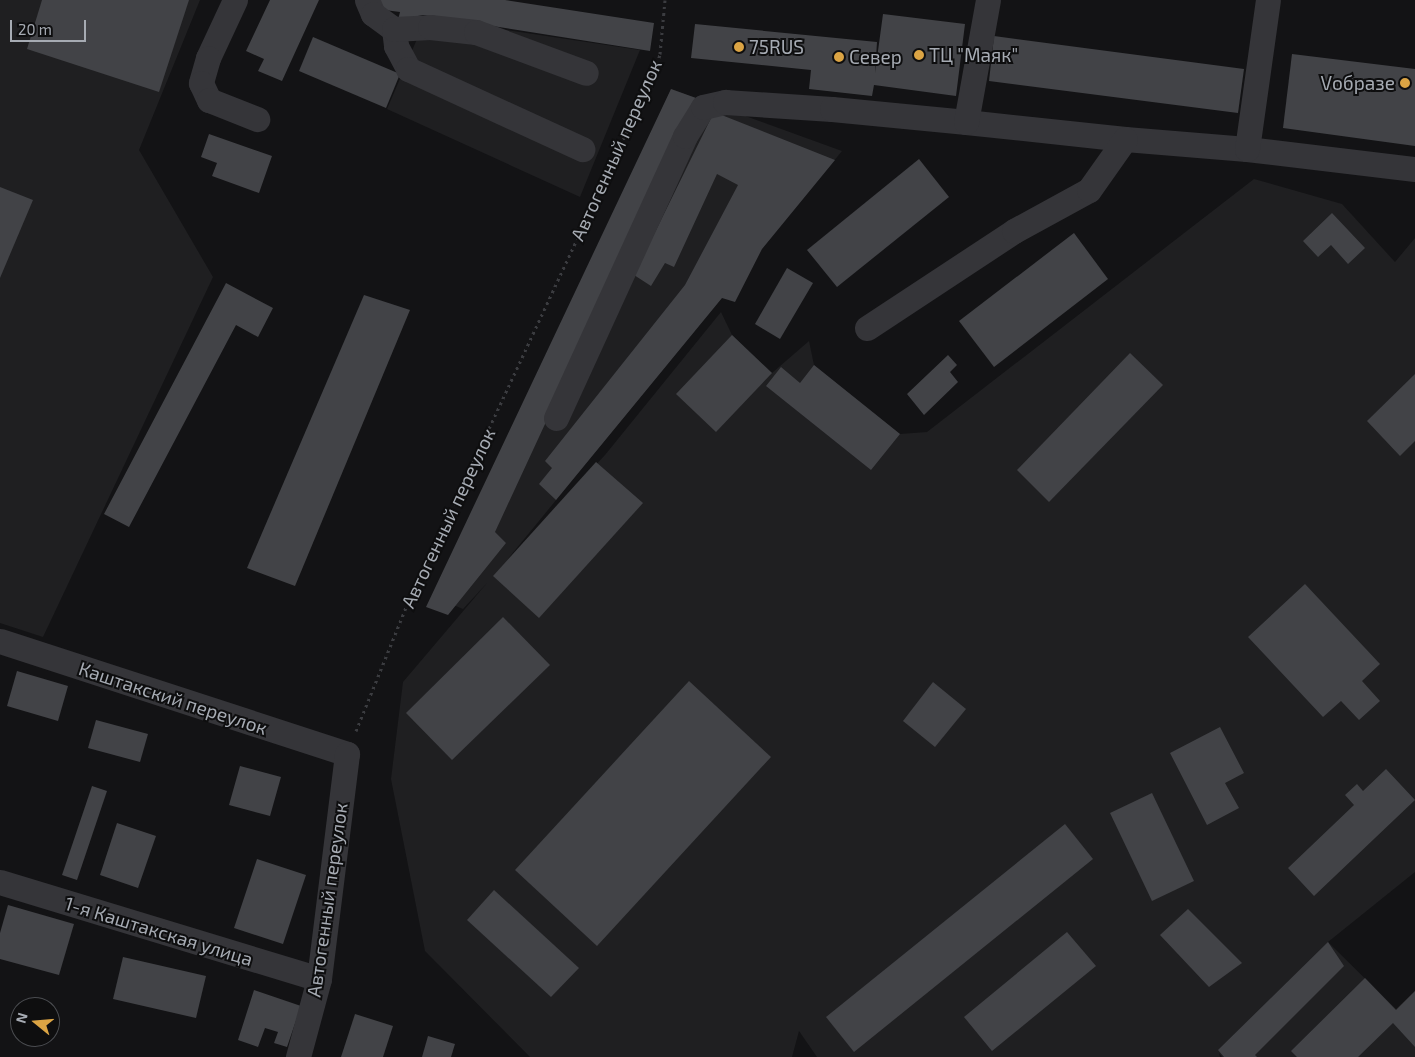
<!DOCTYPE html>
<html>
<head>
<meta charset="utf-8">
<style>
  body { margin:0 }
  #map { position:relative; width:1415px; height:1057px; overflow:hidden; background:#131315; font-family:"Exo 2",sans-serif }
  div>[style] { position:absolute }
  [style*='--x'] { left:calc(var(--x)*1px); top:calc(var(--y)*1px); width:calc(var(--w)*1px); rotate:calc(var(--a)*1deg) }
  .built>* { inset:0; background:#1f1f21 }
  .building>* { inset:0; background:#424347 }
  .path>* { height:3px; margin-top:-1.5px; transform-origin:0; background:repeating-linear-gradient(90deg,#3b3c40 0 2.5px,transparent 0 6.5px) }
  .minor>* { height:25px; margin:-12.5px; padding:0 12.5px; transform-origin:12.5px; border-radius:12.5px; background:#353539 }
  .dots>* { width:14px; height:14px; translate:-50% -50%; box-sizing:border-box; border:2px solid #0e0e0f; border-radius:50% }
  span { translate:-50% -50%; white-space:nowrap; text-align:center; line-height:1.15; -webkit-text-stroke:4px #0e0e0f; paint-order:stroke }
  .poi-label { font-size:19px; color:#a6abb3 }
  .left { translate:0 -50%; text-align:left }
  .right { translate:-100% -50%; text-align:right }
  .street-label { font-size:19px; color:#a6abb3 }
  .north { position:absolute; left:10px; top:997px; width:50px; height:50px; box-sizing:border-box; background:#0e0e0f; border:1px solid #4b4d51; border-radius:50%; rotate:287deg; font-size:14px; font-weight:700; line-height:20px; text-align:center; color:#a6abb3 }
  .north::after { content:''; display:block; margin:auto; width:18px; height:22px; background:#dba444; clip-path:polygon(50% 0,100% 100%,50% 72%,0 100%) }
  .scale { position:absolute; left:10px; top:20px; width:76px; height:22px; box-sizing:border-box; border:2px solid #a6abb3; border-top:0; padding-left:6px; font-size:15px; line-height:18px; white-space:nowrap; color:#a6abb3; -webkit-text-stroke:4px #0e0e0f; paint-order:stroke }
</style>
</head>
<body>
<div id="map">
  <div class="built">
    <i style="clip-path:polygon(0 0,200px 0,139px 150px,213px 277px,43px 637px,0 623px)"></i>
    <i style="clip-path:polygon(426px 18px,640px 50px,580px 197px,387px 109px)"></i>
    <i style="clip-path:polygon(671px 89px,842px 151px,507px 560px,605px 455px,721px 312px,732px 335px,772px 373px,809px 341px,814px 365px,900px 434px,927px 432px,1254px 179px,1342px 204px,1395px 262px,1415px 238px,1415px 872px,1328px 942px,1396px 1009px,1415px 991px,1415px 1057px,1222px 1057px,1219px 1053px,1220px 1057px,817px 1057px,799px 1031px,792px 1057px,530px 1057px,425px 951px,391px 779px,403px 682px,487px 583px,463px 609px,437px 598px)"></i>
  </div>
  <div class="building">
    <i style="clip-path:polygon(42px 0,189px 0,159px 92px,27px 49px)"></i>
    <i style="clip-path:polygon(270px 0,319px 0,282px 81px,258px 71px,264px 59px,246px 51px)"></i>
    <i style="clip-path:polygon(378px 0,505px 0,654px 23px,650px 51px,423px 15px,398px 20px,400px 12px,377px 9px)"></i>
    <i style="clip-path:polygon(883px 14px,965px 24px,956px 96px,874px 85px,872px 96px,809px 89px,811px 70px,691px 58px,695px 24px,877px 42px,875px 73px)"></i>
    <i style="clip-path:polygon(994px 36px,1244px 69px,1238px 113px,989px 81px)"></i>
    <i style="clip-path:polygon(313px 37px,400px 74px,386px 108px,299px 71px)"></i>
    <i style="clip-path:polygon(1292px 54px,1415px 69px,1415px 146px,1283px 128px)"></i>
    <i style="clip-path:polygon(671px 89px,696px 98px,495px 532px,506px 543px,448px 615px,426px 607px)"></i>
    <i style="clip-path:polygon(714px 112px,835px 160px,762px 249px,735px 302px,722px 298px,556px 500px,539px 484px,552px 468px,545px 461px,685px 285px,738px 185px,717px 174px,674px 267px,665px 263px,651px 286px,634px 275px)"></i>
    <i style="clip-path:polygon(209px 134px,272px 156px,259px 193px,212px 176px,217px 163px,201px 157px)"></i>
    <i style="clip-path:polygon(919px 159px,949px 197px,837px 287px,807px 250px)"></i>
    <i style="clip-path:polygon(0 187px,33px 200px,0 278px)"></i>
    <i style="clip-path:polygon(1332px 213px,1365px 248px,1348px 264px,1331px 245px,1318px 257px,1303px 241px)"></i>
    <i style="clip-path:polygon(1074px 233px,1108px 279px,994px 367px,959px 321px)"></i>
    <i style="clip-path:polygon(787px 268px,813px 283px,780px 339px,755px 324px)"></i>
    <i style="clip-path:polygon(226px 283px,273px 308px,258px 337px,236px 325px,129px 527px,104px 514px)"></i>
    <i style="clip-path:polygon(364px 295px,410px 310px,295px 586px,247px 568px)"></i>
    <i style="clip-path:polygon(732px 335px,772px 373px,716px 432px,676px 394px)"></i>
    <i style="clip-path:polygon(1130px 353px,1163px 385px,1049px 502px,1017px 470px)"></i>
    <i style="clip-path:polygon(948px 355px,957px 365px,950px 372px,958px 382px,924px 415px,907px 394px)"></i>
    <i style="clip-path:polygon(814px 365px,900px 434px,871px 470px,766px 386px,781px 367px,800px 383px)"></i>
    <i style="clip-path:polygon(1415px 374px,1415px 441px,1400px 456px,1367px 421px)"></i>
    <i style="clip-path:polygon(596px 462px,643px 503px,539px 618px,493px 576px)"></i>
    <i style="clip-path:polygon(1305px 584px,1380px 664px,1362px 681px,1380px 701px,1359px 720px,1341px 701px,1323px 717px,1248px 637px)"></i>
    <i style="clip-path:polygon(503px 617px,550px 665px,452px 760px,406px 713px)"></i>
    <i style="clip-path:polygon(17px 671px,68px 686px,58px 721px,7px 706px)"></i>
    <i style="clip-path:polygon(689px 681px,771px 757px,597px 946px,515px 870px)"></i>
    <i style="clip-path:polygon(933px 682px,966px 709px,935px 747px,903px 721px)"></i>
    <i style="clip-path:polygon(96px 720px,148px 734px,140px 762px,88px 748px)"></i>
    <i style="clip-path:polygon(1220px 727px,1244px 773px,1225px 783px,1239px 808px,1207px 825px,1170px 753px)"></i>
    <i style="clip-path:polygon(240px 766px,281px 777px,270px 816px,229px 805px)"></i>
    <i style="clip-path:polygon(1386px 769px,1415px 800px,1314px 896px,1288px 868px,1354px 805px,1345px 795px,1357px 784px,1363px 791px)"></i>
    <i style="clip-path:polygon(92px 786px,107px 791px,77px 880px,62px 875px)"></i>
    <i style="clip-path:polygon(1152px 793px,1194px 881px,1152px 901px,1110px 813px)"></i>
    <i style="clip-path:polygon(117px 823px,156px 836px,138px 888px,100px 875px)"></i>
    <i style="clip-path:polygon(1065px 824px,1093px 859px,854px 1052px,826px 1017px)"></i>
    <i style="clip-path:polygon(257px 859px,306px 875px,283px 944px,234px 928px)"></i>
    <i style="clip-path:polygon(494px 890px,579px 968px,551px 997px,467px 920px)"></i>
    <i style="clip-path:polygon(8px 905px,74px 924px,59px 975px,0 959px,0 933px)"></i>
    <i style="clip-path:polygon(1188px 909px,1242px 963px,1209px 987px,1160px 935px)"></i>
    <i style="clip-path:polygon(1067px 932px,1096px 966px,992px 1051px,964px 1017px)"></i>
    <i style="clip-path:polygon(1328px 942px,1344px 966px,1255px 1055px,1257px 1057px,1224px 1057px,1218px 1050px)"></i>
    <i style="clip-path:polygon(123px 957px,206px 976px,196px 1018px,113px 999px)"></i>
    <i style="clip-path:polygon(1365px 978px,1396px 1010px,1415px 991px,1415px 1047px,1393px 1023px,1358px 1057px,1297px 1057px,1291px 1051px)"></i>
    <i style="clip-path:polygon(254px 990px,301px 1006px,287px 1047px,274px 1043px,278px 1032px,265px 1028px,258px 1047px,238px 1040px)"></i>
    <i style="clip-path:polygon(355px 1014px,393px 1026px,383px 1057px,341px 1057px)"></i>
    <i style="clip-path:polygon(428px 1036px,455px 1044px,451px 1057px,422px 1057px)"></i>
  </div>
  <div class="path">
    <i style="--x:356;--y:731;--w:136;--a:-68"></i>
    <i style="--x:407;--y:605;--w:577;--a:-65.08"></i>
    <i style="--x:650;--y:82;--w:30;--a:-70"></i>
    <i style="--x:660;--y:54;--w:54;--a:-84.7"></i>
  </div>
  <div class="minor">
    <i style="--x:235;--y:0;--w:64;--a:115"></i>
    <i style="--x:208;--y:58;--w:26;--a:106"></i>
    <i style="--x:201;--y:83;--w:19;--a:65"></i>
    <i style="--x:209;--y:100;--w:52;--a:21.6"></i>
    <i style="--x:367;--y:0;--w:15;--a:67"></i>
    <i style="--x:373;--y:14;--w:26;--a:36"></i>
    <i style="--x:394;--y:29;--w:17;--a:83"></i>
    <i style="--x:396;--y:46;--w:26;--a:62"></i>
    <i style="--x:408;--y:69;--w:192;--a:24.7"></i>
    <i style="--x:394;--y:29;--w:36;--a:-3"></i>
    <i style="--x:430;--y:27;--w:46;--a:6.2"></i>
    <i style="--x:476;--y:32;--w:117;--a:20.4"></i>
    <i style="--x:966;--y:122;--w:160;--a:6.1"></i>
    <i style="--x:1125;--y:139;--w:122;--a:4.7"></i>
    <i style="--x:1247;--y:149;--w:169;--a:6.8"></i>
    <i style="--x:1247;--y:149;--w:150;--a:-82"></i>
    <i style="--x:867;--y:328;--w:176;--a:-33.4"></i>
    <i style="--x:1014;--y:231;--w:85;--a:-28.7"></i>
    <i style="--x:1089;--y:190;--w:62;--a:-54.8"></i>
    <i style="--x:556;--y:418;--w:310;--a:-65.4"></i>
    <i style="--x:685;--y:136;--w:34;--a:-58"></i>
    <i style="--x:703;--y:107;--w:23;--a:-13"></i>
    <i style="--x:725;--y:102;--w:107;--a:3.7"></i>
    <i style="--x:832;--y:109;--w:135;--a:5.5"></i>
    <i style="--x:966;--y:122;--w:124;--a:-79.8"></i>
    <i style="--x:0;--y:641;--w:365;--a:18"></i>
    <i style="--x:347;--y:754;--w:227;--a:97.1"></i>
    <i style="--x:319;--y:979;--w:81;--a:105.1"></i>
    <i style="--x:0;--y:882;--w:333;--a:16.9"></i>
  </div>
  <div class="dots">
    <i style="left:739px;top:47px;background:#dba444"></i>
    <i style="left:919px;top:55px;background:#dba444"></i>
    <i style="left:839px;top:57px;background:#dba444"></i>
    <i style="left:1405px;top:83px;background:#dba444"></i>
  </div>
  <div class="poi-label">
    <span class="left" style="left:749px;top:47px">75RUS</span>
    <span class="left" style="left:929px;top:55px">ТЦ "Маяк"</span>
    <span class="left" style="left:849px;top:57px">Север</span>
    <span class="right" style="left:1395px;top:83px">Vобразе</span>
  </div>
  <div class="street-label">
    <span style="left:616px;top:150px;rotate:-66deg">Автогенный переулок</span>
    <span style="left:448px;top:518px;rotate:-65deg">Автогенный переулок</span>
    <span style="left:173px;top:698px;rotate:18deg">Каштакский переулок</span>
    <span style="left:327px;top:900px;rotate:-82deg">Автогенный переулок</span>
    <span style="left:159px;top:931px;rotate:17deg">1-я Каштакская улица</span>
  </div>
  <div class="north">N</div>
  <div class="scale">20 m</div>
</div>
</body>
</html>
